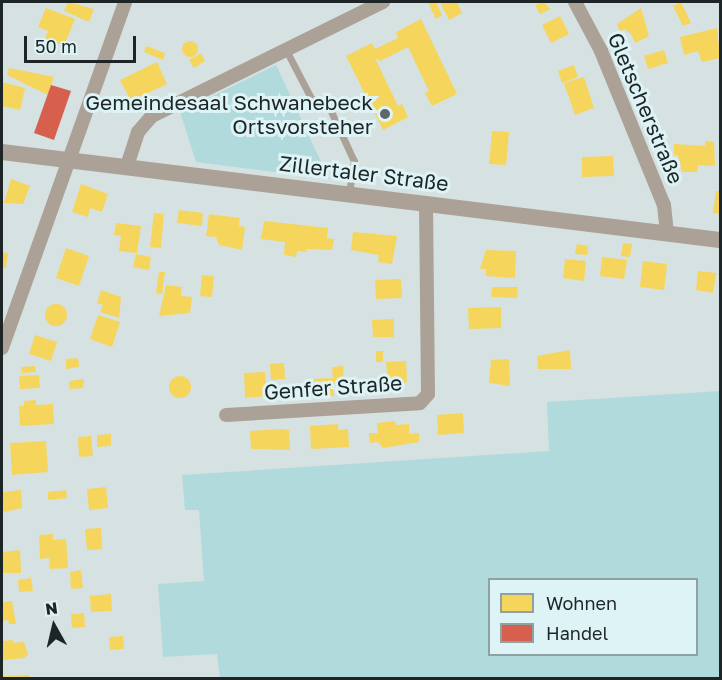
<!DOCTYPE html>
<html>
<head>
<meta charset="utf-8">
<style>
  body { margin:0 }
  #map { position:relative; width:722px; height:680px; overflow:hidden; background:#d6e2e2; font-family:"Golos Text",sans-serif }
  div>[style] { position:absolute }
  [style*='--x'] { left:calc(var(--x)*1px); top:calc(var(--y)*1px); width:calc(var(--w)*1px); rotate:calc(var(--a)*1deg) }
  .green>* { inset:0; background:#b1dadd }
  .homes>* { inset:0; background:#f6d55c }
  .round { border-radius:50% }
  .shops>* { inset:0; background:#d6604d }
  .service>* { height:7px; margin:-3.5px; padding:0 3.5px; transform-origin:3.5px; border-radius:3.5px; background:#aca196 }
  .minor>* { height:14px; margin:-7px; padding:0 7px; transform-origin:7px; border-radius:7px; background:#aca196 }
  .tertiary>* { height:16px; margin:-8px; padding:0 8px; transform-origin:8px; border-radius:8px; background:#aca196 }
  .dots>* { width:16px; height:16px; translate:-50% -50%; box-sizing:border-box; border:3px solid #ddf3f5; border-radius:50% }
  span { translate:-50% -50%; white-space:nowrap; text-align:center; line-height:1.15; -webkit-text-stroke:6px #ddf3f5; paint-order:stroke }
  .poi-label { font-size:21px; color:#1d2526 }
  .right { translate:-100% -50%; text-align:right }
  .street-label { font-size:21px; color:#1d2526 }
  .frame { position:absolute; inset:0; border:3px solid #1d2526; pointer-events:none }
  .legend { position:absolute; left:488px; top:578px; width:210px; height:78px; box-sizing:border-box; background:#ddf3f5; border:2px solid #90a1a2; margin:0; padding:8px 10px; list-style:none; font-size:18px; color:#1d2526 }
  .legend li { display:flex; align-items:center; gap:12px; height:30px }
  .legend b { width:30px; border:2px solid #90a1a2 }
  .north { position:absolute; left:24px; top:596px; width:60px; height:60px; -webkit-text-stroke:4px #ddf3f5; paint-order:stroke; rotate:352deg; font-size:16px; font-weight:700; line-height:24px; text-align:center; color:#1d2526 }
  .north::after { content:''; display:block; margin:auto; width:21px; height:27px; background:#1d2526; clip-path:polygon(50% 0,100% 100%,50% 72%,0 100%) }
  .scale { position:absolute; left:24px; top:36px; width:112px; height:27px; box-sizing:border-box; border:3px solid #1d2526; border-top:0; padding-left:8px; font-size:18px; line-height:21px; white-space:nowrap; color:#1d2526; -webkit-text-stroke:4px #ddf3f5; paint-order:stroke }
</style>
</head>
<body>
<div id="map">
  <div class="green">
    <i style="clip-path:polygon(276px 65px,329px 179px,196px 162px,180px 112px)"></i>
    <i style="clip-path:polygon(evenodd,720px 391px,720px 678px,220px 678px,217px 654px,163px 657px,158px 584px,204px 581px,199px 510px,185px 510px,182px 475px,549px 451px,547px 402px,720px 391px,490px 580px,696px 580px,696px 654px,490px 654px,490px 580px)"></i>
  </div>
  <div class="homes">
    <i style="clip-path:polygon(68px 2px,94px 9px,89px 22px,64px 11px)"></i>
    <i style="clip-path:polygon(428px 2px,436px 2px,442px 15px,436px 19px)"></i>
    <i style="clip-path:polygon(440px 2px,457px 2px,462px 13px,449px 20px)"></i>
    <i style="clip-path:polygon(543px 2px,551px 9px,540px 14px,535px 5px)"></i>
    <i style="clip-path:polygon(681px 2px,691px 23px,683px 26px,673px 6px)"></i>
    <i style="clip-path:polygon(46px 8px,75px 19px,64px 46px,45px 38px,48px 31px,38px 27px)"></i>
    <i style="clip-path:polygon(641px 8px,649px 36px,635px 43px,631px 34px,625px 29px,620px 31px,617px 24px)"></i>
    <i style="clip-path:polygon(560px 16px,569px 34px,551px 43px,542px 25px)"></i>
    <i style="clip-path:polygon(421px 19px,457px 94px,432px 106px,425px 93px,429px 91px,408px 47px,380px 61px,375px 58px,398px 106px,402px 104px,408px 117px,383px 130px,346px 56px,372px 43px,375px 49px,398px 38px,396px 32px)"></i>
    <i style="clip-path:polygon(717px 28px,720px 58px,702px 62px,698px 51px,684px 55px,680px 37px)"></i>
    <i class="round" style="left:182px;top:41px;width:16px;height:16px"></i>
    <i style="clip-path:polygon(146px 46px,165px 53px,163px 60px,144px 52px)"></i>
    <i style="clip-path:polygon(664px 50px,668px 63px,648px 69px,644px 56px)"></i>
    <i style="clip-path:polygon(201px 53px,205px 61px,194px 68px,189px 60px)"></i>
    <i style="clip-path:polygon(157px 62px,167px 84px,131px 101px,120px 80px)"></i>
    <i style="clip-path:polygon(574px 65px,578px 77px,562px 83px,558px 71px)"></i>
    <i style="clip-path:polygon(9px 68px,54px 77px,48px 95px,7px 75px)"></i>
    <i style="clip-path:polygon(584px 77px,594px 108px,575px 115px,564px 83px)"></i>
    <i style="clip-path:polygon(2px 82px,25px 88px,20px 110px,2px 106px)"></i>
    <i style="clip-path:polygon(492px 131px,509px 132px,506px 165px,489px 164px)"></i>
    <i style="clip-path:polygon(705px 141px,714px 142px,715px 166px,698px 165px,697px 172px,682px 172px,678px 155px,674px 155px,674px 144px,705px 146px)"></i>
    <i style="clip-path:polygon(613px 156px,614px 176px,582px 177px,582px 157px)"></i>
    <i style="clip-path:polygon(11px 179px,30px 186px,23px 204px,4px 203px)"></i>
    <i style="clip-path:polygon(81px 184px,108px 194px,102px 212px,90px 208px,88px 217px,72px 212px)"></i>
    <i style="clip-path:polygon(716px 191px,720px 191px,720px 214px,713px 213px)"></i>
    <i style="clip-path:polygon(179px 210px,203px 213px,202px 226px,177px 223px)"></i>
    <i style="clip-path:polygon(154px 213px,164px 214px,161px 248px,150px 247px)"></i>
    <i style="clip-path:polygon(209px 214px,240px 218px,239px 226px,245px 227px,242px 250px,219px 245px,216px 237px,206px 236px)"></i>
    <i style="clip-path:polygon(264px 221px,328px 228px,327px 238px,334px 239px,332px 250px,307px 249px,306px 252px,297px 251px,296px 257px,284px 255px,285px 242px,261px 239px)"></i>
    <i style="clip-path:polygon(116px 223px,141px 226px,137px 253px,119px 251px,121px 236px,114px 235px)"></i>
    <i style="clip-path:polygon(353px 232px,397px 236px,392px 264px,378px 262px,379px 255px,351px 250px)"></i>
    <i style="clip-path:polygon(623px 243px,632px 244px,630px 257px,621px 256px)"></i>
    <i style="clip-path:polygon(577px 244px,588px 246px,587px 255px,575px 254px)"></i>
    <i style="clip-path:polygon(66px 248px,89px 256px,79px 286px,56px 278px)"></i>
    <i style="clip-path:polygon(486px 250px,516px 251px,515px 278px,486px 276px,486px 269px,480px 269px)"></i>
    <i style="clip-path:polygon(2px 252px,8px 253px,6px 268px,2px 267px)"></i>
    <i style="clip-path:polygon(136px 254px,151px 257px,149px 270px,133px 267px)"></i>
    <i style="clip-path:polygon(602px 257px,627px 260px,624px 279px,600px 276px)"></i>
    <i style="clip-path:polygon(565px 259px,586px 261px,584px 281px,563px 278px)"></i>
    <i style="clip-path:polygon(643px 261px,667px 264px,664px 290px,640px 287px)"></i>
    <i style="clip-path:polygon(698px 271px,716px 273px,713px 293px,696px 290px)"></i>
    <i style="clip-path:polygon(159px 272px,165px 272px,162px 294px,156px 293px)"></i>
    <i style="clip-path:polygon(202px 275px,214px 276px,212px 297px,200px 296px)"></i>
    <i style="clip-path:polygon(401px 279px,402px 298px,376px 299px,375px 280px)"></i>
    <i style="clip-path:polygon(166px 285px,182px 287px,181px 296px,192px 297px,190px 313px,159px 316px)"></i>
    <i style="clip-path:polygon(492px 287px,518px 287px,517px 298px,491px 297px)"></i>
    <i style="clip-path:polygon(101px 290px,121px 297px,119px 318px,100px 312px,103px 305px,97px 303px)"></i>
    <i class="round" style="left:45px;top:304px;width:22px;height:22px"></i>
    <i style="clip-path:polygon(501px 307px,501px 328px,469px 329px,468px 308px)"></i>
    <i style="clip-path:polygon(98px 315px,120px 322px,112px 347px,90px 339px)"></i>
    <i style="clip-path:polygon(394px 319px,394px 337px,373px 337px,372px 320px)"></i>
    <i style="clip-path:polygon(35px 335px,57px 342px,51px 361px,29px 354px)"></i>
    <i style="clip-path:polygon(570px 350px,571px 369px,538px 369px,537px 356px)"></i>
    <i style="clip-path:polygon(376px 351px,383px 351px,383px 362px,376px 362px)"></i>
    <i style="clip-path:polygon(78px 358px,79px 367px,66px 369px,66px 359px)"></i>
    <i style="clip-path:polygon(509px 359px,510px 386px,489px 383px,491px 360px)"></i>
    <i style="clip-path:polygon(406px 361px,407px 382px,395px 386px,388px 383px,386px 362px)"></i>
    <i style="clip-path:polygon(284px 363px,285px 379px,271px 380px,270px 364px)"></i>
    <i style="clip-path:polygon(35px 366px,36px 372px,22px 373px,21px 367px)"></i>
    <i style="clip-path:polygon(343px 366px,344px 383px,333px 384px,334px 396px,313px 398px,312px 379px,333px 378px,332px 367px)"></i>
    <i style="clip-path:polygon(265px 372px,267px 396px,245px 398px,244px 373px)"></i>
    <i style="clip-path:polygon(39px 375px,40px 388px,20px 389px,19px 376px)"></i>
    <i class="round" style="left:169px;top:376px;width:22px;height:22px"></i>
    <i style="clip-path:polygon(84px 379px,83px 388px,70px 389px,69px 381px)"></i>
    <i style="clip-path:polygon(36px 400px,36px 405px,53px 404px,54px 424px,20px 426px,19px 406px,24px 406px,24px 401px)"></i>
    <i style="clip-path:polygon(463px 413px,464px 433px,438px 435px,437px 415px)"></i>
    <i style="clip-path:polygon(395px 421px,396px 425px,409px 424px,409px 434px,419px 433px,419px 442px,383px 448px,378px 442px,370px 443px,369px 433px,378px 433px,377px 423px)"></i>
    <i style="clip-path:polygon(338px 424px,338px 430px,348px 429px,349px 447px,311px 449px,310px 426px)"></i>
    <i style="clip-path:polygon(279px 429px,289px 430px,290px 450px,251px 449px,250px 431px)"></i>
    <i style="clip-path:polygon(111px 434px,111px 446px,97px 447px,97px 435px)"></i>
    <i style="clip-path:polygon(91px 436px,93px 456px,79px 457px,78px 437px)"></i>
    <i style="clip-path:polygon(46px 441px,48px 472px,12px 475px,10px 443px)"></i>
    <i style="clip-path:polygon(106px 487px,108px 508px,89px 510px,87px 489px)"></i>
    <i style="clip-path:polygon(21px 490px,22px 508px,5px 512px,2px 509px,2px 492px)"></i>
    <i style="clip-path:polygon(66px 490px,67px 498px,48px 500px,48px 492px)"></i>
    <i style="clip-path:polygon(101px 528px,102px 549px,87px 550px,85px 529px)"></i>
    <i style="clip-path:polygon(53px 534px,53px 540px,66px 539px,68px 568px,50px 569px,49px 558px,40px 559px,39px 535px)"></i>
    <i style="clip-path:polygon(20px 550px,21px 573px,2px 573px,2px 552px)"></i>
    <i style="clip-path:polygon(81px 570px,83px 588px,71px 589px,70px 572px)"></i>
    <i style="clip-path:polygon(31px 578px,33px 591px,19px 592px,18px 580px)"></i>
    <i style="clip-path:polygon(111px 594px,112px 611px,91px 612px,90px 596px)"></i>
    <i style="clip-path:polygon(12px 601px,16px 624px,9px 624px,8px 620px,2px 621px,2px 602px)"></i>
    <i style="clip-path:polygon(84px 613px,85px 627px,72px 628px,71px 614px)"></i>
    <i style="clip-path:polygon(123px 636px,124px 649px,110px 650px,109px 637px)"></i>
    <i style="clip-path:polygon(13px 640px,13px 643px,24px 642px,28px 654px,25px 658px,2px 660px,2px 641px)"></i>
    <i style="clip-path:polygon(29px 675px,30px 678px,2px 678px,2px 676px)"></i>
  </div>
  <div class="shops">
    <i style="clip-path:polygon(51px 85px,71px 91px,54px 140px,34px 133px)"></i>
  </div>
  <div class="service">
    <i style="--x:286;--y:50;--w:54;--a:62.5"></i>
    <i style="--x:311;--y:98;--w:20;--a:27"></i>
    <i style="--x:329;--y:107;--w:60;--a:65.2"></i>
    <i style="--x:354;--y:161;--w:33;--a:99"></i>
  </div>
  <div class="minor">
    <i style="--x:575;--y:2;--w:55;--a:62"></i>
    <i style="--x:601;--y:51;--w:166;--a:67.8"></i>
    <i style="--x:664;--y:205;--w:28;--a:84"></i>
    <i style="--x:127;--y:166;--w:36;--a:-72"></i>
    <i style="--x:138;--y:132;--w:21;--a:-49"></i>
    <i style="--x:152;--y:116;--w:258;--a:-26.3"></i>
    <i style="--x:2;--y:348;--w:367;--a:-70.4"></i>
    <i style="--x:226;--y:415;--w:194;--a:-3.5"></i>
    <i style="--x:420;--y:403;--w:12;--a:-48"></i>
    <i style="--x:428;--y:394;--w:191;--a:-90.6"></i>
  </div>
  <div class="tertiary">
    <i style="--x:2;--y:152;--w:723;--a:6.99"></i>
  </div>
  <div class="dots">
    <i style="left:385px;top:114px;background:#5e6768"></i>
  </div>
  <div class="poi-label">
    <span class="right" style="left:373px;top:114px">Gemeindesaal Schwanebeck<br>Ortsvorsteher</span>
  </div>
  <div class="street-label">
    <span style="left:646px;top:108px;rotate:67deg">Gletscherstraße</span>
    <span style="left:364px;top:173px;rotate:7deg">Zillertaler Straße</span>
    <span style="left:333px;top:387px;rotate:-4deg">Genfer Straße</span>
  </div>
  <div class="frame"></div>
  <ul class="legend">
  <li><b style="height:16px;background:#f6d55c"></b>Wohnen</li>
  <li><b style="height:16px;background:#d6604d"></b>Handel</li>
  </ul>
  <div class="north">N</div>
  <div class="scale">50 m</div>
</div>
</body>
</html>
